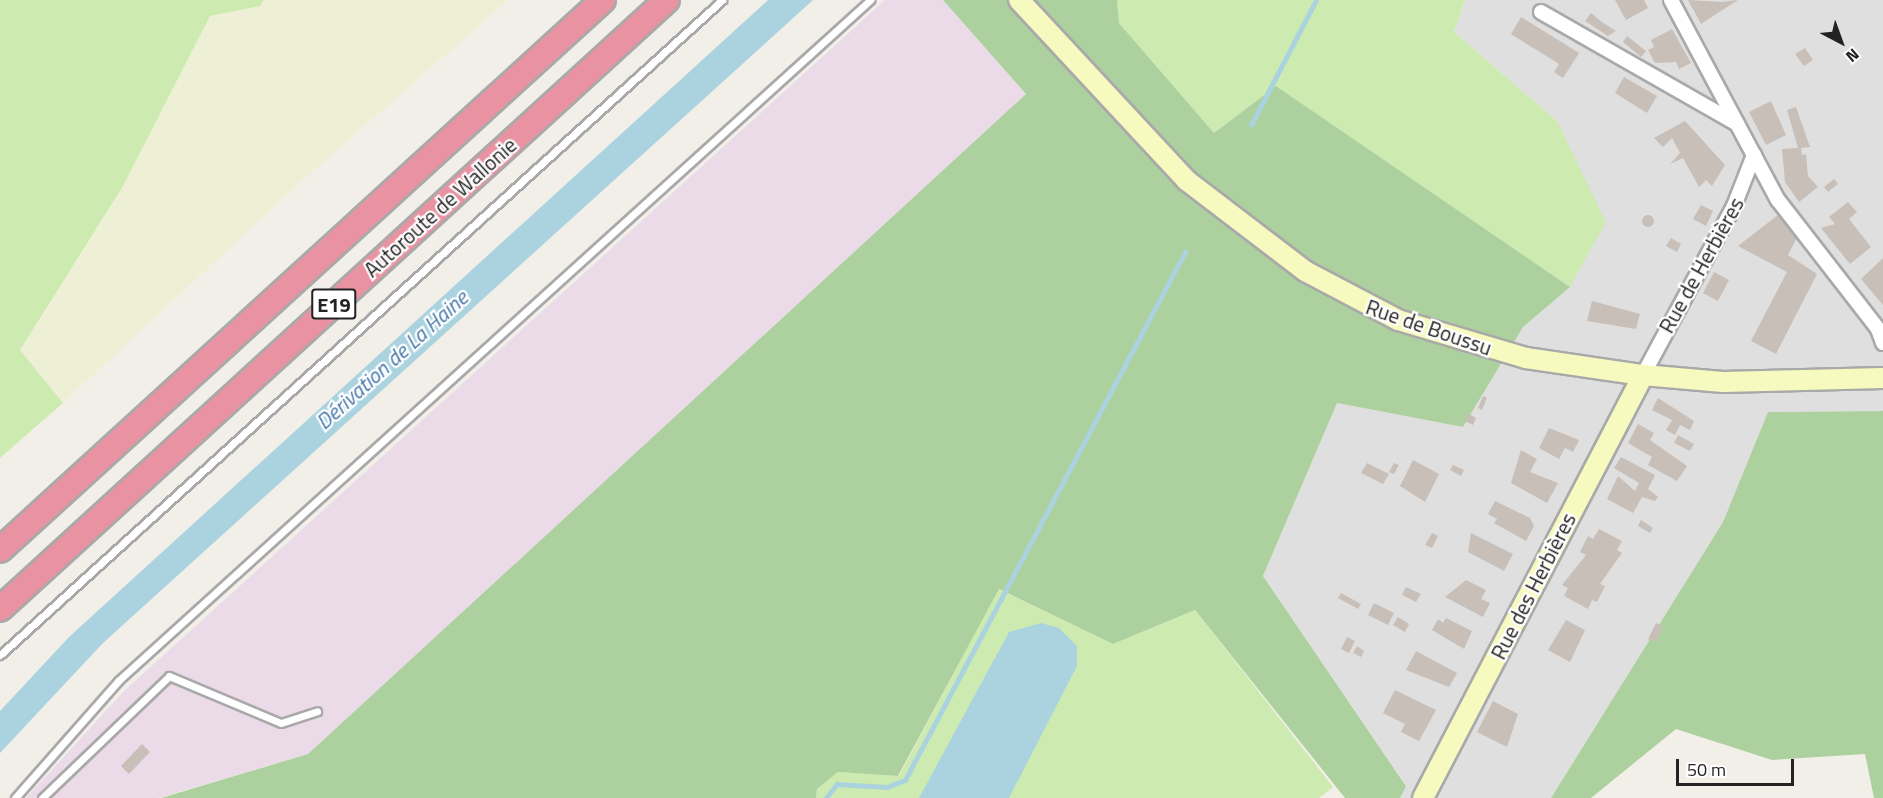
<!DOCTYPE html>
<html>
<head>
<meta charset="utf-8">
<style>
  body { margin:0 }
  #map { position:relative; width:1883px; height:798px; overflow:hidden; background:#f2efe9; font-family:"Titillium Web",sans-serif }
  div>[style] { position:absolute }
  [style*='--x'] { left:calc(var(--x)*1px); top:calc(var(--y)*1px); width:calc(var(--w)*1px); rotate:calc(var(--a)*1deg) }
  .residential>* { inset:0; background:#e0dfdf }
  .industrial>* { inset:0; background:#ebdbe8 }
  .farmland>* { inset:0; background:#eef0d5 }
  .grass>* { inset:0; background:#cdebb0 }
  .forest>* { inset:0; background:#add19e }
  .water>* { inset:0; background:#aad3df }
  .stream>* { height:4.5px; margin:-2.25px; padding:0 2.25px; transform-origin:2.25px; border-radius:2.25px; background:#aad3df }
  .building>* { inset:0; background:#c7bfb8 }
  .round { border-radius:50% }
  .roads { filter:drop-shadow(2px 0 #a9a9a9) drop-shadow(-2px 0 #a9a9a9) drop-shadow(0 2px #a9a9a9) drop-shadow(0 -2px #a9a9a9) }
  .lane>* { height:7px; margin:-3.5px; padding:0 3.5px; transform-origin:3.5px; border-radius:3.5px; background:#fff }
  .street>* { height:14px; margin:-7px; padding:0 7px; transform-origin:7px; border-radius:7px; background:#fff }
  .secondary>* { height:20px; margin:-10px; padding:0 10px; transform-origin:10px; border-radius:10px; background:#f7fabf }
  .highway>* { height:24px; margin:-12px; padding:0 12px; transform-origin:12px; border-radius:12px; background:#e892a2 }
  span { translate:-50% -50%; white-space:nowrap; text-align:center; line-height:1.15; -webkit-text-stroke:4.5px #fff; paint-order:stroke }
  .shield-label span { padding:2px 4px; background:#fff; border:2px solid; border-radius:4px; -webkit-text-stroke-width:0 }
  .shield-label { font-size:20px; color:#222; font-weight:700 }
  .street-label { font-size:21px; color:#222 }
  .water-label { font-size:22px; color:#4a7aab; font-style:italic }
  .north { position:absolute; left:1811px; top:12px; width:60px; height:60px; -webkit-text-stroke:4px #fff; paint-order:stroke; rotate:139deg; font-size:16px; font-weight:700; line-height:24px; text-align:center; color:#222 }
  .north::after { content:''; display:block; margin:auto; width:21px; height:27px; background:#222; clip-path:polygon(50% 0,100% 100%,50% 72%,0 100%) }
  .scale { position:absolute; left:1676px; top:759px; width:118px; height:27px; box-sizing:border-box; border:3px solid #222; border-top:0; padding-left:8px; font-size:18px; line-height:21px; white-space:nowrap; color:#222; -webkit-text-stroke:4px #fff; paint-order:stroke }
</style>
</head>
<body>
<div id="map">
  <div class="residential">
    <i style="clip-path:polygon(1465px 0,1883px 0,1883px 411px,1768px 412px,1723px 522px,1551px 798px,1400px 798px,1406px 785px,1263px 576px,1337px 403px,1463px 427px,1523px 327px,1570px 287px,1557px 121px,1454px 32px)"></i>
  </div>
  <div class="industrial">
    <i style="clip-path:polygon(885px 0,943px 0,1026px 94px,308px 754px,158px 798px,26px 798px,123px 692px)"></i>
  </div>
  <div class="farmland">
    <i style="clip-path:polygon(264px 0,508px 0,305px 178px,63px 403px,19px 350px,123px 186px,210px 16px,260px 6px)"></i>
  </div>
  <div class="grass">
    <i style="clip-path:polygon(0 0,264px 0,260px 6px,210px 16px,123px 186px,20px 350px,63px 403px,0 458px)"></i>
    <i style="clip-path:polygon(1117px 0,1465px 0,1454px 32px,1557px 121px,1606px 222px,1570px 287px,1276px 86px,1214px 133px,1119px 23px)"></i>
    <i style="clip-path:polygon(998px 589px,1113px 644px,1195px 610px,1333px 787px,1319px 798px,816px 798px,817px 789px,838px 772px,899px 776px)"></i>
  </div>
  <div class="forest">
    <i style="clip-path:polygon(943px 0,1117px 0,1119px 23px,1214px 133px,1276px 86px,1570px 287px,1523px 327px,1463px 427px,1337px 403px,1263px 576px,1406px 786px,1400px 798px,1345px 798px,1195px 610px,1113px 644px,999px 589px,898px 776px,838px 772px,817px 789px,816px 798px,161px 798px,308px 754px,1026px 94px)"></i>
    <i style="clip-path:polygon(1883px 411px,1883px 798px,1874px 798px,1865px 754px,1772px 760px,1676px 729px,1591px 798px,1551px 798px,1723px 522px,1768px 412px)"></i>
  </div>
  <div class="water">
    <i style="clip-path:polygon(768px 0,813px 0,103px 643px,0 753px,0 711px,69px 637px)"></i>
    <i style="clip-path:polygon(1041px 623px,1059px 628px,1077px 646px,1077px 666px,1009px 798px,919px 798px,1009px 632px)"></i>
  </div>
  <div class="stream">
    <i style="--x:1251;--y:125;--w:141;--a:-62.5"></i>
    <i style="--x:826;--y:798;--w:18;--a:-52"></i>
    <i style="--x:837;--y:784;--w:50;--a:3.4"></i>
    <i style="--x:887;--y:787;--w:19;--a:-21"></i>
    <i style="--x:905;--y:780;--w:598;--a:-62.06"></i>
  </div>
  <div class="building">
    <i style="clip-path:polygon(1615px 0,1644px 0,1648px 8px,1626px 20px)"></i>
    <i style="clip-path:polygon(1688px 0,1722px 2px,1738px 0,1701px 24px)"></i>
    <i style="clip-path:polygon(1591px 13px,1602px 22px,1616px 31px,1608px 36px,1585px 21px)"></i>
    <i style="clip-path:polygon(1521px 17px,1579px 53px,1563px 78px,1554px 72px,1559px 64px,1511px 34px)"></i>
    <i style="clip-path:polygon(1672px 29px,1691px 63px,1679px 69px,1676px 62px,1655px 63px,1648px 50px,1654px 47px,1651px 40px)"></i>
    <i style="clip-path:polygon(1627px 36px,1646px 51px,1641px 57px,1623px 42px)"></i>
    <i style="clip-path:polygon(1805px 48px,1813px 60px,1804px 66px,1795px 54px)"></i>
    <i style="clip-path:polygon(1624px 77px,1657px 96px,1647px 113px,1615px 93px)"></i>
    <i style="clip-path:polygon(1771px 101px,1786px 135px,1766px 145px,1749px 112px)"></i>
    <i style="clip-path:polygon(1796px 107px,1810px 147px,1801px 148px,1802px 155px,1806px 154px,1808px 176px,1818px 187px,1799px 202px,1785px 182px,1782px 149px,1798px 148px,1787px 110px)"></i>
    <i style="clip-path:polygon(1685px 121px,1725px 165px,1712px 186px,1706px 180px,1699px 187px,1683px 158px,1670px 164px,1680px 153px,1672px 138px,1663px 147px,1654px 138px)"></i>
    <i style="clip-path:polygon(1834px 179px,1838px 184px,1828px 192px,1824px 187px)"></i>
    <i style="clip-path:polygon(1848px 202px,1857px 212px,1849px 219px,1871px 247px,1850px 264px,1821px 228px,1835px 224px,1829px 217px)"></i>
    <i style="clip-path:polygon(1701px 205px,1713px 211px,1706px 226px,1693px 219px)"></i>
    <i style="clip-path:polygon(1778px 215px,1796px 239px,1788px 255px,1817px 274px,1776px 354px,1751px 341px,1787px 272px,1738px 246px)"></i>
    <i class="round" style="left:1642px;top:215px;width:12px;height:12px"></i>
    <i style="clip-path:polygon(1671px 238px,1681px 244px,1677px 252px,1666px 246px)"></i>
    <i style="clip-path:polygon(1883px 258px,1883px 305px,1861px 279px)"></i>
    <i style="clip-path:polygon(1714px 272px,1729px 280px,1718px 301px,1703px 293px)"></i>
    <i style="clip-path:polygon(1592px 301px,1640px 314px,1636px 329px,1587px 321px)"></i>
    <i style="clip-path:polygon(1483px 396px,1487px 398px,1482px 410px,1478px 408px)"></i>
    <i style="clip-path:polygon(1658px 398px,1694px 421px,1690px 430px,1680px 425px,1675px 435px,1666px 430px,1672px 420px,1652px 410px)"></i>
    <i style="clip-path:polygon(1469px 414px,1476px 418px,1473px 425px,1465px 421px)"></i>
    <i style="clip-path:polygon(1638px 424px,1654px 433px,1650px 440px,1687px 466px,1677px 481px,1648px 465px,1652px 457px,1628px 443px)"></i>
    <i style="clip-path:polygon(1549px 428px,1579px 440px,1573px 452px,1565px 448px,1559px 459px,1539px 448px)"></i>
    <i style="clip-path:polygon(1678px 435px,1694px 444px,1690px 451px,1674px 443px)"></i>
    <i style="clip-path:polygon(1521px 450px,1537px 459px,1530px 472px,1558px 483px,1547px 503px,1511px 483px)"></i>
    <i style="clip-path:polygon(1621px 457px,1655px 475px,1648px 489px,1658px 497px,1655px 501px,1642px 497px,1633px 513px,1607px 499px,1618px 476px,1635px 491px,1639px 483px,1614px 468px)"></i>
    <i style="clip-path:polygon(1413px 460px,1439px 474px,1425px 502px,1400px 486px)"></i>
    <i style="clip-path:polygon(1367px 463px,1389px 474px,1383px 484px,1361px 473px)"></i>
    <i style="clip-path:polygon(1394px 463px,1399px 465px,1394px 474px,1389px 472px)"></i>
    <i style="clip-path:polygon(1453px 465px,1464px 470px,1461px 476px,1450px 470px)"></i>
    <i style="clip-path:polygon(1495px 501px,1530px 518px,1534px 526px,1526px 541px,1494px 523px,1497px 519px,1488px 514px)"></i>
    <i style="clip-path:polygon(1641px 520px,1653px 528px,1650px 533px,1638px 526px)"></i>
    <i style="clip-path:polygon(1599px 529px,1622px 541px,1617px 550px,1622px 553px,1600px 584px,1605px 586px,1597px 602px,1592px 600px,1588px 609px,1564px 596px,1568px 588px,1562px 585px,1586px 555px,1580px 552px,1588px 536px,1593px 539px)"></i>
    <i style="clip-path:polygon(1432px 533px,1438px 536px,1432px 548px,1425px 545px)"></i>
    <i style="clip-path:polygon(1471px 533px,1513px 554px,1504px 571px,1468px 552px)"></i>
    <i style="clip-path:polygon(1466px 580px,1486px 590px,1481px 599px,1490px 603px,1483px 617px,1445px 597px)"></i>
    <i style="clip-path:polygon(1406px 587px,1421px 594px,1416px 602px,1402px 595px)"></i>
    <i style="clip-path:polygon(1341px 593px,1361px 604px,1358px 609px,1338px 598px)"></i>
    <i style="clip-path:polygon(1374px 603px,1394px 613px,1388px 625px,1368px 615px)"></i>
    <i style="clip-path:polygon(1398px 617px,1409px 624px,1405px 632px,1393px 625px)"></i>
    <i style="clip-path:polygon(1446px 618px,1472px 631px,1464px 649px,1432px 630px,1438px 619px,1443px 623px)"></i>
    <i style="clip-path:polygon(1566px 620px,1585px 630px,1570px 662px,1548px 650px)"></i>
    <i style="clip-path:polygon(1656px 623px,1663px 626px,1656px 642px,1648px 639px)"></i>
    <i style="clip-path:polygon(1347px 637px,1355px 641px,1349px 653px,1341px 649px)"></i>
    <i style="clip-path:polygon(1357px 646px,1364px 651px,1361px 657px,1353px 653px)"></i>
    <i style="clip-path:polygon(1416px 651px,1457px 673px,1449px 687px,1406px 670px)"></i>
    <i style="clip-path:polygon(1395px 690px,1436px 710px,1419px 741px,1401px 732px,1405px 724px,1383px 713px)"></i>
    <i style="clip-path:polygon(1493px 701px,1518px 714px,1507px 747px,1477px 732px)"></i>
    <i style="clip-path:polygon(142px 744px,150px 752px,129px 774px,121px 766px)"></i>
  </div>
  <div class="roads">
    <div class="lane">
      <i style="--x:0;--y:655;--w:975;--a:-42.21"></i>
      <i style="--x:15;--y:798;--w:156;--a:-48.6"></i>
      <i style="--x:118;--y:681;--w:1015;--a:-42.16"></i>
      <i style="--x:42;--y:798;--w:176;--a:-43.8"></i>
      <i style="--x:169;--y:676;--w:121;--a:22.8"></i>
      <i style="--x:281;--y:723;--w:38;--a:-18"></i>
    </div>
    <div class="street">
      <i style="--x:1671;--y:0;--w:227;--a:61.9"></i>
      <i style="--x:1778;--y:200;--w:163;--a:52.2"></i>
      <i style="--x:1878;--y:329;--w:15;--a:70"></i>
      <i style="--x:1541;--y:12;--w:226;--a:29.7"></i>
      <i style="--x:1643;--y:375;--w:192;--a:-61.7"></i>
      <i style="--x:1734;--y:206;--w:55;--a:-68.6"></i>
    </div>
    <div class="secondary">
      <i style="--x:1019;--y:0;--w:246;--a:47.1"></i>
      <i style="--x:1186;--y:180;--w:150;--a:37.4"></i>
      <i style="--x:1305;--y:271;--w:105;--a:27.8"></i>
      <i style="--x:1398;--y:320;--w:134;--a:16.5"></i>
      <i style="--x:1526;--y:358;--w:118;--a:8.3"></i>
      <i style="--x:1643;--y:375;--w:80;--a:5"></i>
      <i style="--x:1723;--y:382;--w:160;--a:-1.4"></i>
      <i style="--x:1423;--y:798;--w:477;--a:-62.5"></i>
    </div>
    <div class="highway">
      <i style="--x:0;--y:550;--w:816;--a:-42.37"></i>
      <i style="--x:0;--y:609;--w:903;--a:-42.4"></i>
    </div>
  </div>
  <div class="shield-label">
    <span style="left:334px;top:304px">E19</span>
  </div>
  <div class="street-label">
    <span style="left:440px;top:207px;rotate:-42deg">Autoroute de Wallonie</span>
    <span style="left:1701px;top:265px;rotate:-61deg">Rue de Herbières</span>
    <span style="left:1429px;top:327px;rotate:19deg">Rue de Boussu</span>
    <span style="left:1533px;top:586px;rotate:-63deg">Rue des Herbières</span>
  </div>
  <div class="water-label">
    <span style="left:392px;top:360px;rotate:-42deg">Dérivation de La Haine</span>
  </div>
  <div class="north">N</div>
  <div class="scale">50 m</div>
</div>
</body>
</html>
